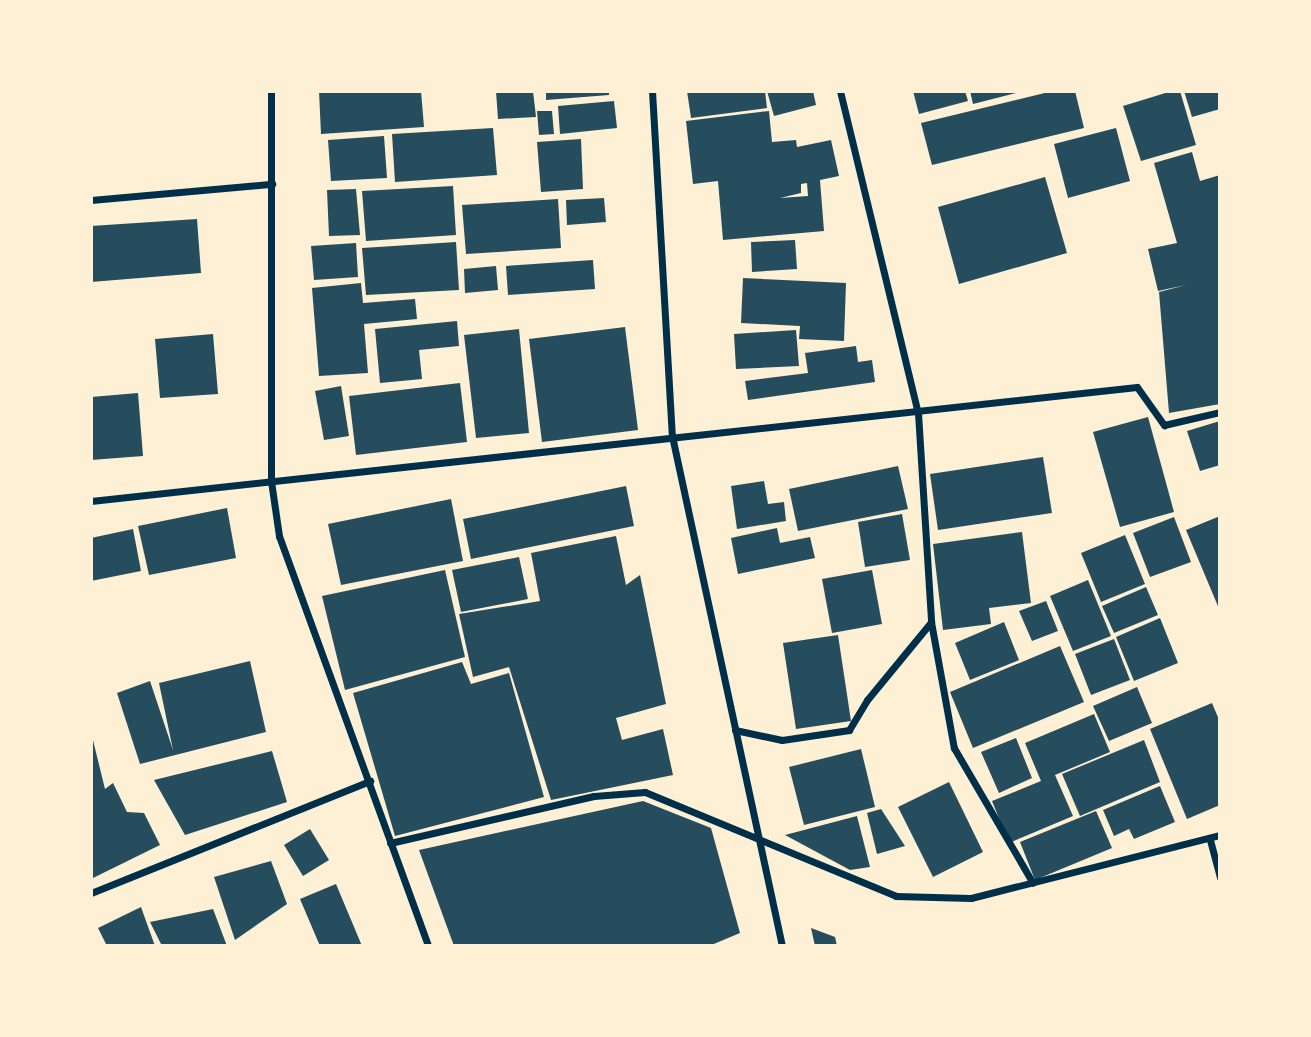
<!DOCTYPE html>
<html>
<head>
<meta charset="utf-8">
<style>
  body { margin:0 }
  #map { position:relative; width:1311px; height:1037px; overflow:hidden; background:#fdf0d5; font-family:Literata,serif }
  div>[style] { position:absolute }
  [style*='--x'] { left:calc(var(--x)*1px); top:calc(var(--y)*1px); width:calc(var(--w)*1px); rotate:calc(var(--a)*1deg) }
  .building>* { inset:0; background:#264d5e }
  .minor>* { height:7px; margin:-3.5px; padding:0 3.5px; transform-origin:3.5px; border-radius:3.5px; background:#003049 }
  span { translate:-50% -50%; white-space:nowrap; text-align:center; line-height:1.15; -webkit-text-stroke:5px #fdf0d5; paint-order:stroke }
  .frame { position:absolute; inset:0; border:93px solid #fdf0d5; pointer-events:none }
</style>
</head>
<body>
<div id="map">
  <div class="building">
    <i style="clip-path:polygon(319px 91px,421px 91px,424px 127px,321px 134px)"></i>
    <i style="clip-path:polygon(496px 91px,533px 91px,536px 117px,498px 119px)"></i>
    <i style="clip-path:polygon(546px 91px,609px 91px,609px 95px,546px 100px)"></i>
    <i style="clip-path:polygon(687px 91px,765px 91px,767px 108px,691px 118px)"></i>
    <i style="clip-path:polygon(767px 91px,813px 91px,816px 105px,774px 116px)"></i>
    <i style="clip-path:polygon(913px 91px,965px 91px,968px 101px,919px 114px)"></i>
    <i style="clip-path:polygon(970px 91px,1019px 91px,1020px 92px,973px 104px)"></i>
    <i style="clip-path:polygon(1053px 91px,1075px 91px,1084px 128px,932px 165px,921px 123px)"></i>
    <i style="clip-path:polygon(1172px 91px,1180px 91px,1196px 145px,1141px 161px,1123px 106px)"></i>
    <i style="clip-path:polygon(1184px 91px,1220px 91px,1220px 109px,1192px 117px)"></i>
    <i style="clip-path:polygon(614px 101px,617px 128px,560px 134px,558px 106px)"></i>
    <i style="clip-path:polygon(537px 111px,552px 111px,554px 134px,539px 135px)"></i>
    <i style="clip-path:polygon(evenodd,769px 111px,772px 142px,796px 140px,797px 147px,831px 140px,839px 176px,820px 180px,824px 231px,723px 240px,718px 181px,693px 184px,686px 121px,769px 111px,807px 183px,808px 196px,780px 198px,801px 193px,801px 184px,807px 183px)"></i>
    <i style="clip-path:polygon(493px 128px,497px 175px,395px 182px,392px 134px)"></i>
    <i style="clip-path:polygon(1116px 128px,1130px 181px,1068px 198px,1054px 144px)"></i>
    <i style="clip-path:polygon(384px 136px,387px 178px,331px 181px,328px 140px)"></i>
    <i style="clip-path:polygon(581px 139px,583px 189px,541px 192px,537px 142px)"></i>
    <i style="clip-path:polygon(1192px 152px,1200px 181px,1220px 175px,1220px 404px,1169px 413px,1159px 292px,1186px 285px,1158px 291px,1148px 249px,1177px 243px,1154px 163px)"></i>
    <i style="clip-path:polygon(1045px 177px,1067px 253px,959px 284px,938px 207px)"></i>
    <i style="clip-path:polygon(453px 186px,456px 235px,366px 241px,362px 191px)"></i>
    <i style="clip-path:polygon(356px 189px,360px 235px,329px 236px,327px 190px)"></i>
    <i style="clip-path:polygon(604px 198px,606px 222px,567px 225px,566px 200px)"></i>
    <i style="clip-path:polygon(558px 199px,561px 248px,466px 254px,462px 205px)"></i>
    <i style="clip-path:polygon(197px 219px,201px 273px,91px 282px,91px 226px)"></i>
    <i style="clip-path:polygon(795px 240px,797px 269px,752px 272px,751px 242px)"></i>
    <i style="clip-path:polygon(456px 242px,459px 290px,366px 295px,362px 248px)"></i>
    <i style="clip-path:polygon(356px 243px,358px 277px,314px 280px,311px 246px)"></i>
    <i style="clip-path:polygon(593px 260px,595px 289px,508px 295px,506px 266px)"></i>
    <i style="clip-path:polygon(496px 266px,498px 290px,465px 293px,464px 269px)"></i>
    <i style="clip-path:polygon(743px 278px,846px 283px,844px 341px,799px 339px,800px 326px,741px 323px)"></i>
    <i style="clip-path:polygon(361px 283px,363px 303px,415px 299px,417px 319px,364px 324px,368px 373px,319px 376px,312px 288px)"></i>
    <i style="clip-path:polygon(457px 321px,459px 346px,419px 350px,422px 379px,380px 383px,375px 329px)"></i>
    <i style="clip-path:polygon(625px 327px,638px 430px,542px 442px,529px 339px)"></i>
    <i style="clip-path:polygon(519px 329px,529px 433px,476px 438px,464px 335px)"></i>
    <i style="clip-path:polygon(796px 330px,799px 366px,736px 369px,734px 334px)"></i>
    <i style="clip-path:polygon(213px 334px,218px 394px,160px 398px,155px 339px)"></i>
    <i style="clip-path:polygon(856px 346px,858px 362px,872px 360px,875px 382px,748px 400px,745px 381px,808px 373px,805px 353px)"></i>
    <i style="clip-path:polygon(460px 383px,467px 442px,356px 455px,349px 396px)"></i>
    <i style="clip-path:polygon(341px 386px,349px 436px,324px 440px,315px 391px)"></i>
    <i style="clip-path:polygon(138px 393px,143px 456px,91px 460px,91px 397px)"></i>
    <i style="clip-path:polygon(1148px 417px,1174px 512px,1120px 527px,1093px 432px)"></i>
    <i style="clip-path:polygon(1220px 421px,1220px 465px,1200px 471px,1187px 431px)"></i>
    <i style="clip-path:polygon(1043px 457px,1052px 513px,938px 530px,930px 474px)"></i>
    <i style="clip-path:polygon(898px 466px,908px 509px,798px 531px,789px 489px)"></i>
    <i style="clip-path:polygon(764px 481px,768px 504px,784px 502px,786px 521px,737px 529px,731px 486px)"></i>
    <i style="clip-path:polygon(626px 486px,634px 526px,471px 559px,463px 519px)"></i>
    <i style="clip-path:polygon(451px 499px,463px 561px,341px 585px,328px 524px)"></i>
    <i style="clip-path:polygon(227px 508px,236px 558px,149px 575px,138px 526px)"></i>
    <i style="clip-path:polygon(902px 514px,910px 560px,865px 567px,858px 522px)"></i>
    <i style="clip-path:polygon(1220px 516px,1220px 611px,1186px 530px)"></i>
    <i style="clip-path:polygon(1174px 517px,1191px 562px,1150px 577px,1133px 533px)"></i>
    <i style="clip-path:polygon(777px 528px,780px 543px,810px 537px,815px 558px,738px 574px,731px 538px)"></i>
    <i style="clip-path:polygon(133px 529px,141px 571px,91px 581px,91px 538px)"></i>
    <i style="clip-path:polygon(1022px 532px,1031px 603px,989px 608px,991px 624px,943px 630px,933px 544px)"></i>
    <i style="clip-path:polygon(1125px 535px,1145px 584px,1101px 602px,1081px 553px)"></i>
    <i style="clip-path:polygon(616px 536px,626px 585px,640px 575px,666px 704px,616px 718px,622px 740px,663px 729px,673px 775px,551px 800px,509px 667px,473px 677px,459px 614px,540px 601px,531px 553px)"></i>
    <i style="clip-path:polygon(519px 557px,528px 599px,461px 612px,452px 570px)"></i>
    <i style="clip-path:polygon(445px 570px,465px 657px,345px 690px,322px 596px)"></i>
    <i style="clip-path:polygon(872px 570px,882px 624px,832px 633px,822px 579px)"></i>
    <i style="clip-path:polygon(1088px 580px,1111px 636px,1073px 651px,1050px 596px)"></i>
    <i style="clip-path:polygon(1146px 587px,1158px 615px,1114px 633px,1102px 606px)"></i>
    <i style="clip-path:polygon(1046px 601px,1058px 631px,1032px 641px,1019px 611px)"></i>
    <i style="clip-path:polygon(1160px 618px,1178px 663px,1134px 681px,1116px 637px)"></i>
    <i style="clip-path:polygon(1004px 622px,1019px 660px,970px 680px,955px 643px)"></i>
    <i style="clip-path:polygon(838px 635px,851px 721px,796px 729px,783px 643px)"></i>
    <i style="clip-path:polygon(1114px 639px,1130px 680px,1091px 695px,1075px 654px)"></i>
    <i style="clip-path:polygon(1060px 646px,1084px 702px,973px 748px,950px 692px)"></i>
    <i style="clip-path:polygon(250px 661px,266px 732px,140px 764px,117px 693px,150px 681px,173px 750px,159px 683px)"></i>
    <i style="clip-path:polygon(462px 662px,471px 684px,509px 673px,544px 797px,395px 836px,353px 693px)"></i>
    <i style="clip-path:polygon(1137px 687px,1152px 723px,1109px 741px,1093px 706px)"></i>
    <i style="clip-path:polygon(1212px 703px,1220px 722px,1220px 805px,1187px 819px,1150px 729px)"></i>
    <i style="clip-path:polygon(1094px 714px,1110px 752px,1055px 775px,1073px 816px,1009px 843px,992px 801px,1041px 781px,1025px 743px)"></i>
    <i style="clip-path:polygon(91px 732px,105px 789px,113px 783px,127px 812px,144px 813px,160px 845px,91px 879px)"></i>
    <i style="clip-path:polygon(1016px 738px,1032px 778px,999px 793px,981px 752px)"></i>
    <i style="clip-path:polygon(1144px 740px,1160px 782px,1080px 816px,1062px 774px)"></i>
    <i style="clip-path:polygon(861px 749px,875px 807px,804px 825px,789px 767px)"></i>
    <i style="clip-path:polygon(272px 751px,287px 802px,185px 835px,154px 780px)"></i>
    <i style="clip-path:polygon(949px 782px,983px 852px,933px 877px,898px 807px)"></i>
    <i style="clip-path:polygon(1160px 786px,1175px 822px,1134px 839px,1129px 829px,1114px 836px,1103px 810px)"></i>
    <i style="clip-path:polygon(643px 801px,711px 828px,740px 933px,709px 946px,454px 946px,419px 850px)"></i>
    <i style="clip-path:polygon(881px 809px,905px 846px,877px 854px,867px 813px)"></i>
    <i style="clip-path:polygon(1096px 811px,1112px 848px,1035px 880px,1020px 842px)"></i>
    <i style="clip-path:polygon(857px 816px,870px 867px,850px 870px,785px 835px)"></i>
    <i style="clip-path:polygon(310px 829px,329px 860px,303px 876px,284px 845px)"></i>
    <i style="clip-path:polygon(271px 861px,287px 904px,235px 940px,214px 877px)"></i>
    <i style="clip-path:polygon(336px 884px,362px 946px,320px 946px,300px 899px)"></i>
    <i style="clip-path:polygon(141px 907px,155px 946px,107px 946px,98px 928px)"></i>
    <i style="clip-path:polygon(213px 909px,227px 946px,162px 946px,150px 922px)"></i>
    <i style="clip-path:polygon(811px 928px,835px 937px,837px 946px,815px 946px)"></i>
  </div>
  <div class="minor">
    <i style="--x:271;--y:91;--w:390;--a:90"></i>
    <i style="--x:271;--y:481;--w:56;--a:81.7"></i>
    <i style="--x:279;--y:536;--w:436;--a:70"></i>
    <i style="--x:652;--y:91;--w:346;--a:86.7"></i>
    <i style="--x:672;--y:436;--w:522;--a:77.83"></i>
    <i style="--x:840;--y:91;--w:331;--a:76.4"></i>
    <i style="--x:918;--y:413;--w:209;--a:86.4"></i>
    <i style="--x:931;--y:622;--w:128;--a:79.7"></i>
    <i style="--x:954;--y:748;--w:156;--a:59.7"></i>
    <i style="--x:91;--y:200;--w:182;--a:-5.1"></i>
    <i style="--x:91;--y:501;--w:1052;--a:-6.22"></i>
    <i style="--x:1137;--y:387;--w:47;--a:54.6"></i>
    <i style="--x:1164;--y:425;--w:57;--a:-13.1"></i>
    <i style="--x:735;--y:730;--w:48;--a:12"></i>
    <i style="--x:782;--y:740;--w:68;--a:-8.5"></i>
    <i style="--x:849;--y:730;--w:35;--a:-59"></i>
    <i style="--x:867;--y:700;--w:101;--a:-50.6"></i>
    <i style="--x:1210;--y:840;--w:39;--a:75"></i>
    <i style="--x:390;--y:843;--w:209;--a:-13"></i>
    <i style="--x:594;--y:796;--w:51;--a:-4.5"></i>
    <i style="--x:645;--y:792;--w:272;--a:22.5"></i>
    <i style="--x:896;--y:896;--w:75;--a:1.5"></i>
    <i style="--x:971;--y:898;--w:257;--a:-14.2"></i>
    <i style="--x:91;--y:893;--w:301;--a:-21.9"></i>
  </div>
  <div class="frame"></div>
</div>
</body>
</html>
